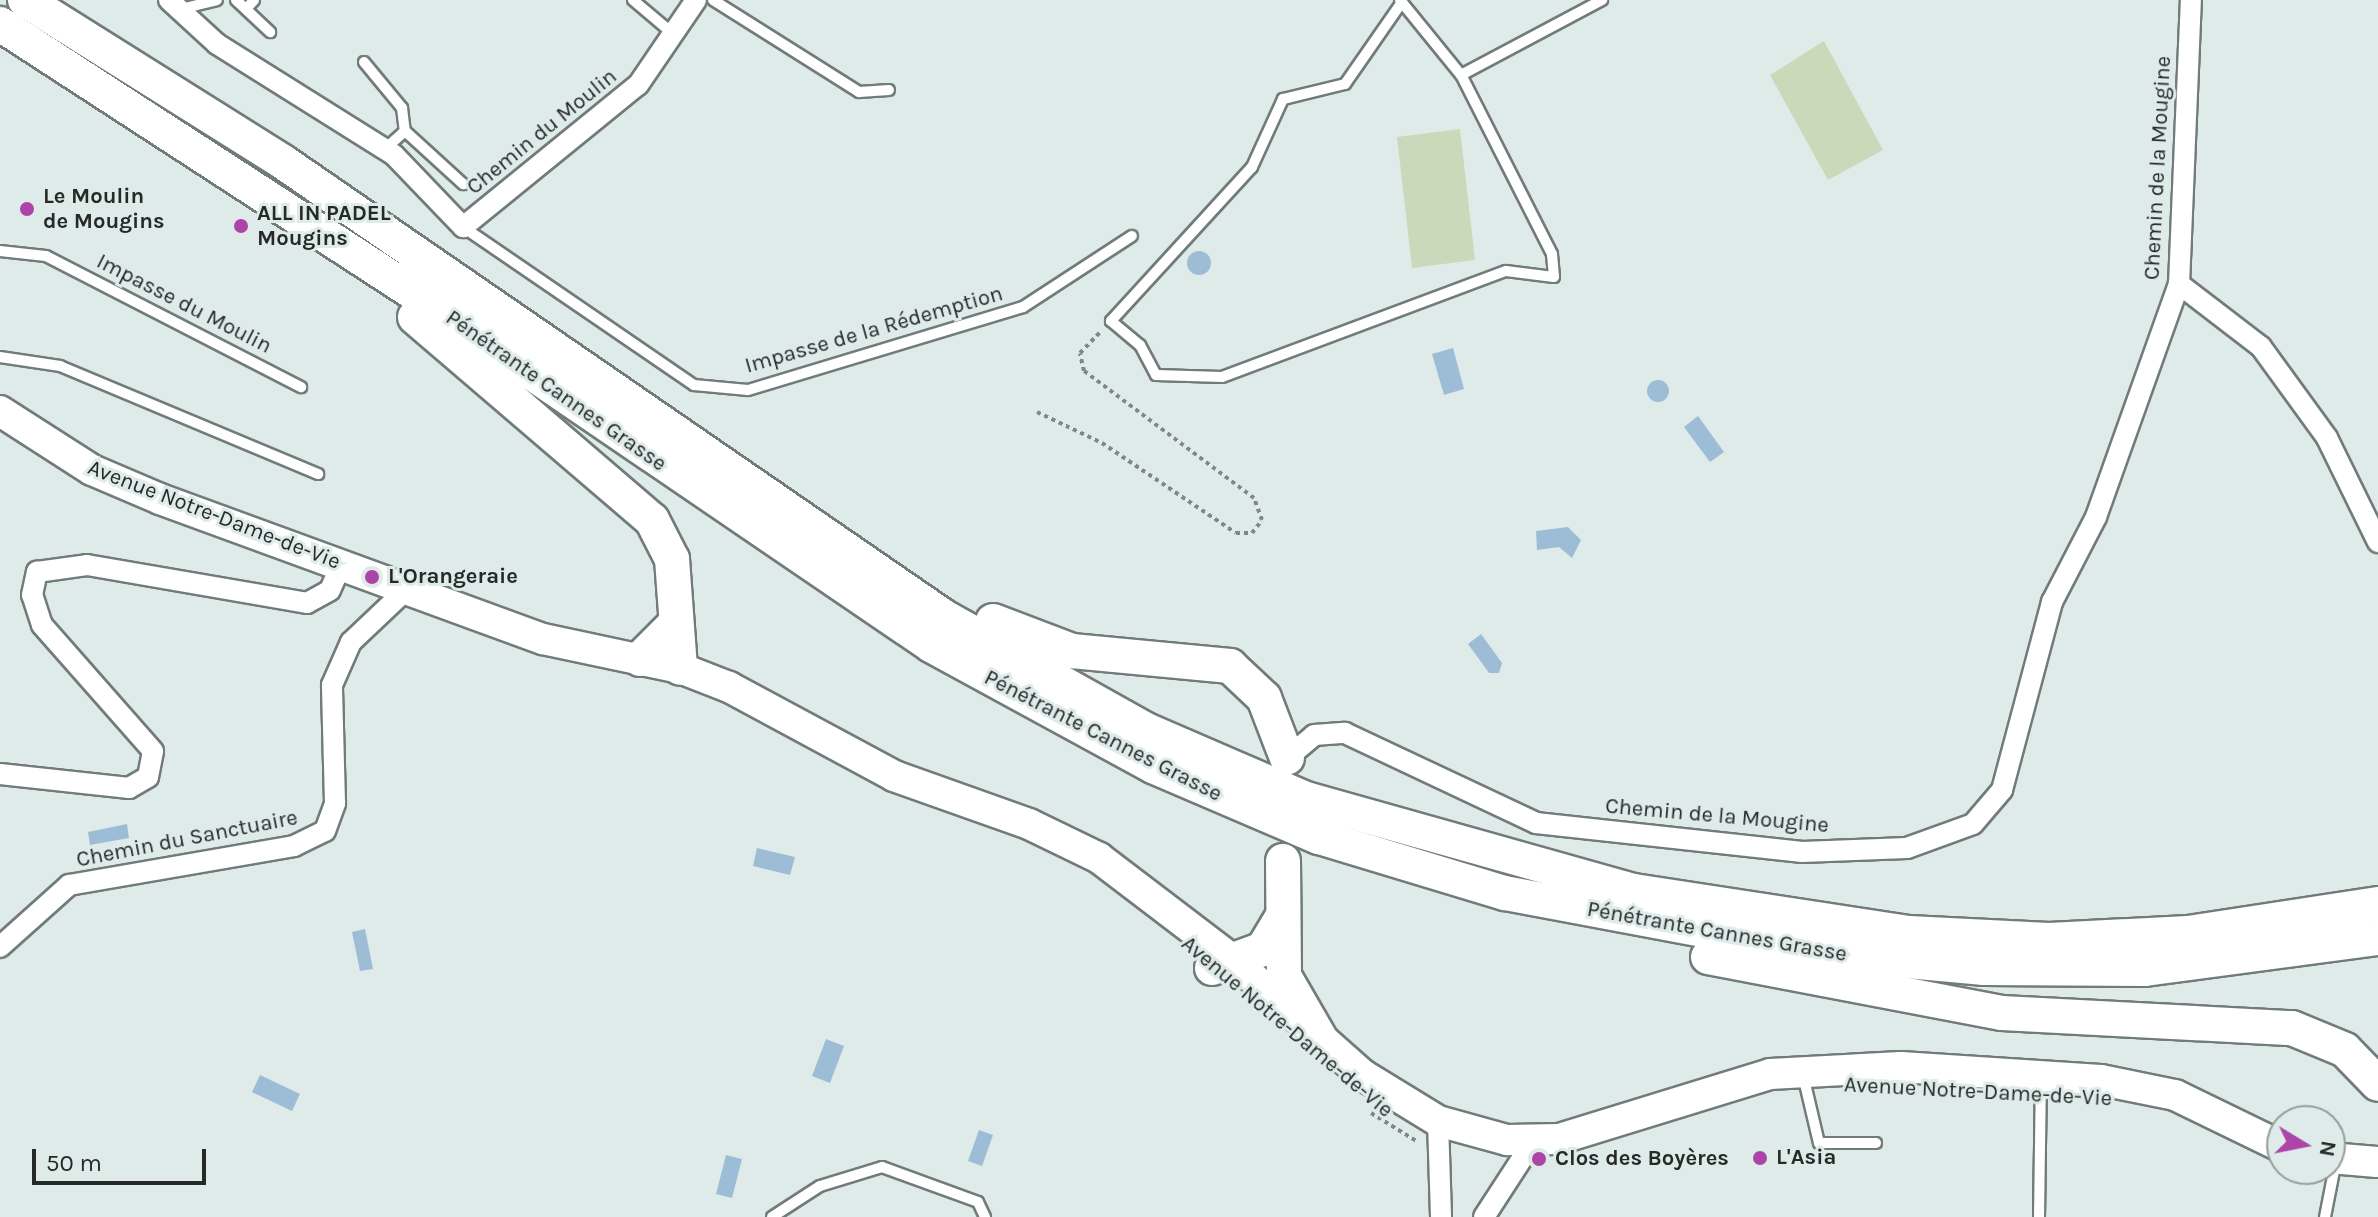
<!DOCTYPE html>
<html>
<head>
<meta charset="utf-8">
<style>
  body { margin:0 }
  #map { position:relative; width:2378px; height:1217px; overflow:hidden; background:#dfebe9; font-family:Karla,sans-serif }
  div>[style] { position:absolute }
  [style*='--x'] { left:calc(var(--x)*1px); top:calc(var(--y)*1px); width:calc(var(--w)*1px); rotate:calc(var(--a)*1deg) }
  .green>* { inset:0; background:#cbd9bb }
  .water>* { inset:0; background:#9dbdd7 }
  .round { border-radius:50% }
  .path>* { height:4px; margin-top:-2px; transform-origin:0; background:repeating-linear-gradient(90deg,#7f8886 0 4px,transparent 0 8px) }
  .roads { filter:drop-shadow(2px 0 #717c7a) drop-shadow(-2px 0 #717c7a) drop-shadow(0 2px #717c7a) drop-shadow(0 -2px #717c7a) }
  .service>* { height:10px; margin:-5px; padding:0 5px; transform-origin:5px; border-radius:5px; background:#fff }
  .minor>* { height:20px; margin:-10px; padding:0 10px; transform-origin:10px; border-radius:10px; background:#fff }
  .secondary>* { height:30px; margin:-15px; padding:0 15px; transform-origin:15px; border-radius:15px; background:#fff }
  .trunk>* { height:34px; margin:-17px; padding:0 17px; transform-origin:17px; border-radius:17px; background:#fff }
  .dots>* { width:22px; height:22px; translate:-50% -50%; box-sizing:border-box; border:4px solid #dfebe9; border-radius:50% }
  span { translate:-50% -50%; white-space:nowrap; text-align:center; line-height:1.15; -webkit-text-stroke:6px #dfebe9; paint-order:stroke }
  .street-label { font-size:22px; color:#252a29 }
  .poi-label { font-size:22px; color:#252a29; font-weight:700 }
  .left { translate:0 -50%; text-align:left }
  .north { position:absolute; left:2266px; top:1105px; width:80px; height:80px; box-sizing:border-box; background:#dfebe9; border:2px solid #959e9c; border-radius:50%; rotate:100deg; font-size:22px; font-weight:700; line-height:32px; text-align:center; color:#252a29 }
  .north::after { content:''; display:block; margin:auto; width:28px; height:36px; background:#ad45a8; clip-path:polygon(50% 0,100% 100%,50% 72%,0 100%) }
  .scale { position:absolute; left:32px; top:1149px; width:174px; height:36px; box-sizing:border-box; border:4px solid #252a29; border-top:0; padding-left:10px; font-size:24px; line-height:28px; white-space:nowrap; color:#252a29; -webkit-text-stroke:6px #dfebe9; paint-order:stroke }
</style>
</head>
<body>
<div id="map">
  <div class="green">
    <i style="clip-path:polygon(1824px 41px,1883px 150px,1828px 180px,1770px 75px)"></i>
    <i style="clip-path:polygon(1460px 129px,1475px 260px,1412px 268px,1397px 137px)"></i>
  </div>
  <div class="water">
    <i class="round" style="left:1187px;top:251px;width:24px;height:24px"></i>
    <i style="clip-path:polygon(1453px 348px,1464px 389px,1444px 395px,1432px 354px)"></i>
    <i class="round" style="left:1647px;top:380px;width:22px;height:22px"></i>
    <i style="clip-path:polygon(1698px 416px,1724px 452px,1710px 462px,1684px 427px)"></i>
    <i style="clip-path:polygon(1568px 527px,1581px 540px,1572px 558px,1559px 547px,1537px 550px,1536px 531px)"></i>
    <i style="clip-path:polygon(1481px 634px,1502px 663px,1499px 673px,1489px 673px,1468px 644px)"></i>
    <i style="clip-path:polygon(127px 824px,129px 838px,90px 845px,88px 832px)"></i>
    <i style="clip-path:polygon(757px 848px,795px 857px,790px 875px,753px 866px)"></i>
    <i style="clip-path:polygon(365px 929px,373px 969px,360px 971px,352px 932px)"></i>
    <i style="clip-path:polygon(826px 1039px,844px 1046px,830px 1083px,812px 1076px)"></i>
    <i style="clip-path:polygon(260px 1075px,300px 1094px,292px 1111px,252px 1092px)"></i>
    <i style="clip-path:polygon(979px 1130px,993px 1135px,982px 1166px,968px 1161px)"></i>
    <i style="clip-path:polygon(726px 1155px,742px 1159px,732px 1198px,716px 1194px)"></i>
  </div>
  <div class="path">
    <i style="--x:1037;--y:412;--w:72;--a:25.5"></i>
    <i style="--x:1102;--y:443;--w:161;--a:33.9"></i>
    <i style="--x:1236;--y:533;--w:16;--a:0"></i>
    <i style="--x:1252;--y:533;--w:16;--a:-52"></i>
    <i style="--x:1262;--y:520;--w:23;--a:-110"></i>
    <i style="--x:1254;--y:498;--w:212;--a:-143.2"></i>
    <i style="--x:1084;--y:371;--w:18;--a:-103"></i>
    <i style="--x:1080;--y:353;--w:30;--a:-46"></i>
    <i style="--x:1371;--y:1113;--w:55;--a:31.7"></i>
  </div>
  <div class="roads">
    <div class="service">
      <i style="--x:236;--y:0;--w:47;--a:43.3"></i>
      <i style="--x:633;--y:0;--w:51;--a:40.2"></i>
      <i style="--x:713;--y:0;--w:173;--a:32.2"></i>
      <i style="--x:859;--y:92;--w:30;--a:-4"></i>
      <i style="--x:1400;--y:0;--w:97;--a:50.9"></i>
      <i style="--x:1402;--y:2;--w:100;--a:124.8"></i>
      <i style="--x:1345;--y:84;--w:64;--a:166.4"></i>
      <i style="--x:1283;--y:99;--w:75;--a:114.5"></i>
      <i style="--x:1252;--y:167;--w:209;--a:132.5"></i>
      <i style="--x:1111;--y:321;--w:38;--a:40"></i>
      <i style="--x:1140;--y:345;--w:34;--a:62"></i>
      <i style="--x:1156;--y:375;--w:66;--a:1.7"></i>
      <i style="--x:1222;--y:377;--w:303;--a:-20.5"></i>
      <i style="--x:1506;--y:271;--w:48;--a:7.1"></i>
      <i style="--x:1554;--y:277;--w:23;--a:-95"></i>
      <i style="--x:1552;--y:254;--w:201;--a:-116.9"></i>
      <i style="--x:1461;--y:75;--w:160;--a:-28"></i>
      <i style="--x:181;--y:9;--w:37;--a:-14"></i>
      <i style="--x:246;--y:9;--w:12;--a:-48"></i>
      <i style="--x:364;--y:62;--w:60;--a:50.4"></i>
      <i style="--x:402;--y:108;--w:23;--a:83"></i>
      <i style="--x:405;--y:131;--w:27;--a:138"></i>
      <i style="--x:405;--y:131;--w:79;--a:42.4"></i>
      <i style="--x:463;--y:227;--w:280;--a:34.4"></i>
      <i style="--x:694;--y:385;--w:54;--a:5.3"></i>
      <i style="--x:748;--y:390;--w:287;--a:-16.8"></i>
      <i style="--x:1023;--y:307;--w:130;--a:-33.1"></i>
      <i style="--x:0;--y:251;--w:46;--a:6.2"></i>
      <i style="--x:46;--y:256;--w:287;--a:27.2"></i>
      <i style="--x:0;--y:357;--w:61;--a:8.5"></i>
      <i style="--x:60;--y:366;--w:280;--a:22.7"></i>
      <i style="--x:1803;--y:1075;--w:70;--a:76.8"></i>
      <i style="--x:1819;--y:1143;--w:57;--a:0"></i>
      <i style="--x:772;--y:1217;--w:57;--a:-32.9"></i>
      <i style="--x:820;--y:1186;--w:65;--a:-17"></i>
      <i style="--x:882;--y:1167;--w:102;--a:20"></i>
      <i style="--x:978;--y:1202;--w:17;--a:65"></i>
      <i style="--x:2039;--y:1217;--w:140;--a:-89.2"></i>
      <i style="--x:2325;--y:1217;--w:57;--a:-78.9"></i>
    </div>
    <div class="minor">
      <i style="--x:169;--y:0;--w:65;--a:42.5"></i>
      <i style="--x:217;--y:44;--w:209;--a:32.1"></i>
      <i style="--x:394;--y:155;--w:100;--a:46.2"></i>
      <i style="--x:463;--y:227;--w:225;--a:-39.1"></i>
      <i style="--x:638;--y:85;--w:103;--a:-55.7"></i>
      <i style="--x:2179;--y:284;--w:103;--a:37.5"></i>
      <i style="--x:2261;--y:347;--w:112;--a:54"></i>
      <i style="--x:2327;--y:438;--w:116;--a:63.9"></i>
      <i style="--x:1287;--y:758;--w:35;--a:-40"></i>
      <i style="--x:1314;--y:735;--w:31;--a:-4"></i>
      <i style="--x:1345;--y:733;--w:211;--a:25.2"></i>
      <i style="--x:1536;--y:823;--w:268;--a:6.2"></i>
      <i style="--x:1802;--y:852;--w:105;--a:-2.2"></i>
      <i style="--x:1907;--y:848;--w:70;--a:-20"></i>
      <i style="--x:1973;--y:824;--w:45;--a:-49.5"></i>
      <i style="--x:2002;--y:790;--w:195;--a:-75.1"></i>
      <i style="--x:2052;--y:602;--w:96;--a:-62.6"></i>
      <i style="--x:2096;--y:517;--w:247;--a:-70.4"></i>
      <i style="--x:2179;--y:284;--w:284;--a:-87.6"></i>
      <i style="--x:0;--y:774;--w:130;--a:6.2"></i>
      <i style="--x:129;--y:788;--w:22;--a:-30"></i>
      <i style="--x:148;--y:777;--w:26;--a:-79"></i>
      <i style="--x:153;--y:751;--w:168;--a:-131.4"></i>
      <i style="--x:42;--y:625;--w:32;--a:-108"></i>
      <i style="--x:32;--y:595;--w:24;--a:-78"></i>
      <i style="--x:37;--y:572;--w:50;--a:-8"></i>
      <i style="--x:87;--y:565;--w:223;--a:9.8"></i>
      <i style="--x:307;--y:603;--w:26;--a:-29"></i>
      <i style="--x:330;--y:590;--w:27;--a:-66"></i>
      <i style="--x:0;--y:947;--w:93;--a:-41.9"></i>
      <i style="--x:69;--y:885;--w:228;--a:-9.8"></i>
      <i style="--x:294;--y:846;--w:34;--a:-26"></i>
      <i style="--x:325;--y:831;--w:30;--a:-70"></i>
      <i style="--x:335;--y:803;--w:118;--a:-91.5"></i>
      <i style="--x:332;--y:685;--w:47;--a:-66.2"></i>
      <i style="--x:351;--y:642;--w:76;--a:-43.4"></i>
      <i style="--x:1438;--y:1121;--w:96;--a:88.2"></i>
      <i style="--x:1484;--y:1217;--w:92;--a:-57"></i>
    </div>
    <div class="secondary">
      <i style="--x:0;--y:411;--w:109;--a:32.7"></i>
      <i style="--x:92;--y:470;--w:74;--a:23.1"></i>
      <i style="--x:160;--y:499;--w:408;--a:20.1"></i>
      <i style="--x:543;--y:639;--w:140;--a:12"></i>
      <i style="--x:680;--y:668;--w:53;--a:21.2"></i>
      <i style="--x:729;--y:687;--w:187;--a:28.3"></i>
      <i style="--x:894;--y:776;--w:143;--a:19.6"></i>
      <i style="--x:1029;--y:824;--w:78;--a:25.9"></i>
      <i style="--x:1099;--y:858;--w:170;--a:37.3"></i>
      <i style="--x:1234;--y:961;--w:172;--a:41.5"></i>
      <i style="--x:1363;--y:1075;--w:88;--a:31.5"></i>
      <i style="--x:1438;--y:1121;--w:72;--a:15.4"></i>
      <i style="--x:1507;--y:1140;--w:52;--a:-1.1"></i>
      <i style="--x:1559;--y:1139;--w:221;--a:-17.1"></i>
      <i style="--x:1770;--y:1074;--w:131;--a:-3.1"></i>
      <i style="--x:1901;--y:1067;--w:200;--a:3.7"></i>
      <i style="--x:2101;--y:1080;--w:76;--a:11.5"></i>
      <i style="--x:2175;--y:1095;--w:119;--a:25.9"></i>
      <i style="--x:2330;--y:1158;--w:47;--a:4.9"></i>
    </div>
    <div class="trunk">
      <i style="--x:25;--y:0;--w:305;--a:32.1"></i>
      <i style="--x:283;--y:162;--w:802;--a:34.54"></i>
      <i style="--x:944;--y:617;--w:229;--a:29.2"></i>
      <i style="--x:1144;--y:729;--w:176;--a:23.4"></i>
      <i style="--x:1306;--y:799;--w:341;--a:15.7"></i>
      <i style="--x:1634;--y:891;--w:278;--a:8.7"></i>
      <i style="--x:1909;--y:933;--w:140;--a:2.9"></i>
      <i style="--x:2049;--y:940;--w:139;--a:-2.9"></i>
      <i style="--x:2188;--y:933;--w:192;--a:-8.7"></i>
      <i style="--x:0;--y:24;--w:492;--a:33"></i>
      <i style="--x:413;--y:292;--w:627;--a:34.27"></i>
      <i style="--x:931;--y:645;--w:253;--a:28.6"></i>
      <i style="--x:1153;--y:766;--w:181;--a:23.2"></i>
      <i style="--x:1319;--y:837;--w:194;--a:16.8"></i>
      <i style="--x:1505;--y:893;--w:331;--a:10.6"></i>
      <i style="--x:1830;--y:954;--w:155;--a:5.2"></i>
      <i style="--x:1984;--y:968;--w:161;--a:0.4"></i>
      <i style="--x:2145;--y:969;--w:235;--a:-7.6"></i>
      <i style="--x:415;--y:317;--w:312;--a:40.6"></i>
      <i style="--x:652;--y:520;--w:44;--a:62.9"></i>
      <i style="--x:672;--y:559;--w:109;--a:85.8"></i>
      <i style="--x:993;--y:621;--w:85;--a:20.8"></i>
      <i style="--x:1072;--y:651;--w:159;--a:5.4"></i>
      <i style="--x:1230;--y:666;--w:47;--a:43.3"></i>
      <i style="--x:1264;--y:698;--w:64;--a:69"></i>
      <i style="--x:640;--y:659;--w:48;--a:-45"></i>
      <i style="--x:1283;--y:861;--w:115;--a:89.5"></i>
      <i style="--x:1284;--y:976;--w:74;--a:60"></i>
      <i style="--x:1708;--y:957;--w:299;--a:10.8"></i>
      <i style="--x:2002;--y:1013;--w:290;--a:3"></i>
      <i style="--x:2292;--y:1028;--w:57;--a:22.5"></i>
      <i style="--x:2345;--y:1050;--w:47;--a:45.9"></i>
      <i style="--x:1212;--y:968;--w:54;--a:-20.4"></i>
      <i style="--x:1263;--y:949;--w:35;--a:-59"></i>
    </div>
  </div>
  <div class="dots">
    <i style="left:27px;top:209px;background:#ad45a8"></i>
    <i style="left:241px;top:226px;background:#ad45a8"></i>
    <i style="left:372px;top:577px;background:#ad45a8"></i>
    <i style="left:1760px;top:1158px;background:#ad45a8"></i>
    <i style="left:1539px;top:1159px;background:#ad45a8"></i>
  </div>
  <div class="street-label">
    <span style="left:542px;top:132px;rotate:-39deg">Chemin du Moulin</span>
    <span style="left:2158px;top:168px;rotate:-87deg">Chemin de la Mougine</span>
    <span style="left:184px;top:304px;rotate:27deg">Impasse du Moulin</span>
    <span style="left:874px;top:330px;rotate:-16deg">Impasse de la Rédemption</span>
    <span style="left:556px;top:391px;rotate:35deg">Pénétrante Cannes Grasse</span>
    <span style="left:214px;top:515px;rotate:21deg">Avenue Notre-Dame-de-Vie</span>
    <span style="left:1103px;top:736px;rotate:27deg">Pénétrante Cannes Grasse</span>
    <span style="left:1717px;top:816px;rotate:5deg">Chemin de la Mougine</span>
    <span style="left:187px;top:839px;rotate:-11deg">Chemin du Sanctuaire</span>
    <span style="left:1717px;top:932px;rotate:10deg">Pénétrante Cannes Grasse</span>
    <span style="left:1287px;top:1027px;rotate:40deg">Avenue Notre-Dame-de-Vie</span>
    <span style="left:1978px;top:1092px;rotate:3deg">Avenue Notre-Dame-de-Vie</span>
  </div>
  <div class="poi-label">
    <span class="left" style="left:43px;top:209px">Le Moulin<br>de Mougins</span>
    <span class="left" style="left:257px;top:226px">ALL IN PADEL<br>Mougins</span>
    <span class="left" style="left:388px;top:577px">L'Orangeraie</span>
    <span class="left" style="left:1776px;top:1158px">L'Asia</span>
    <span class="left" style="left:1555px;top:1159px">Clos des Boyères</span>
  </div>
  <div class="north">N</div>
  <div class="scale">50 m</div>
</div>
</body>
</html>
